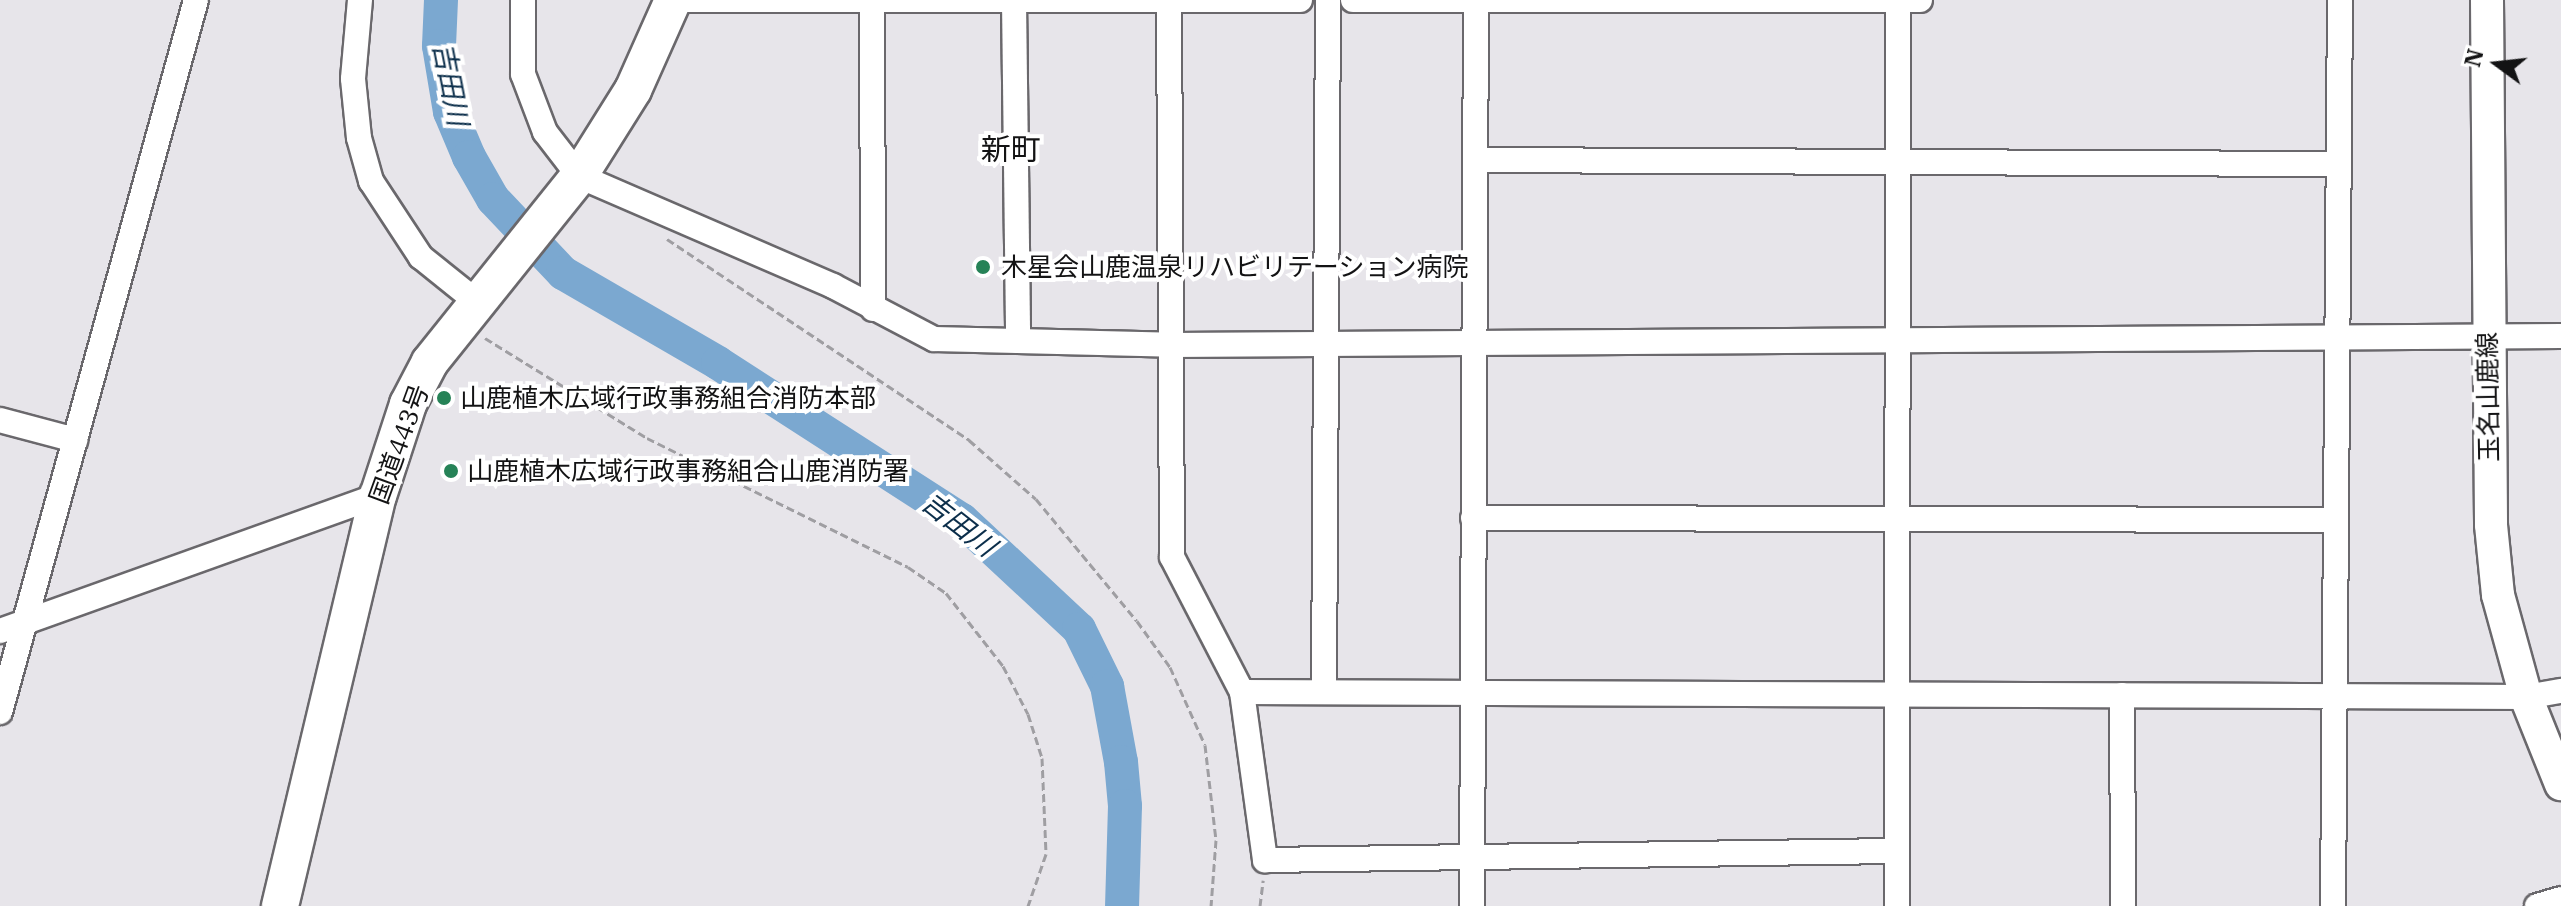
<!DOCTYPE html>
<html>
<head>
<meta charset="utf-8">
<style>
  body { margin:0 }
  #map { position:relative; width:2561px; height:906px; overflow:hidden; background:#e7e5ea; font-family:"IBM Plex Serif","Noto Sans JP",serif }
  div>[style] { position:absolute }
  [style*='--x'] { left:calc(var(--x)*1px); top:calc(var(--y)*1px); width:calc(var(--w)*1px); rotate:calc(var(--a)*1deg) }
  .river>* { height:34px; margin:-17px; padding:0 17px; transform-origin:17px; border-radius:17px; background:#7ba8d0 }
  .path>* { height:3px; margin-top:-1.5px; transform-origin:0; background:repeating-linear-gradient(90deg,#9f9ea2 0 8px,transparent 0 12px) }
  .roads { filter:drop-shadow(2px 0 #6a686c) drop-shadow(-2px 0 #6a686c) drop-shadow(0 2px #6a686c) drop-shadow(0 -2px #6a686c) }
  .minor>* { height:24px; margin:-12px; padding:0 12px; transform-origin:12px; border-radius:12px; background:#fff }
  .major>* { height:32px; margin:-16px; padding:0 16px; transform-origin:16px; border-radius:16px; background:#fff }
  .highway>* { height:36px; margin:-18px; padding:0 18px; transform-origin:18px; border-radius:18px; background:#fff }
  .dots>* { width:22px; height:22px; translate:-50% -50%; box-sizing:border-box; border:4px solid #fff; border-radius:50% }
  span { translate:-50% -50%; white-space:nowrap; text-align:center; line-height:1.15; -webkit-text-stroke:8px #fff; paint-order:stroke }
  .poi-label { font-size:26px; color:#131314 }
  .left { translate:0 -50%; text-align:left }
  .street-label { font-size:26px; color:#131314 }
  .water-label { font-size:28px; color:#0b2e4a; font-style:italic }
  .quarter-label { font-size:30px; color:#131314 }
  .north { position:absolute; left:2457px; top:24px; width:80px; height:80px; -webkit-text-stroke:6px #fff; paint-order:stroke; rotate:285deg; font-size:22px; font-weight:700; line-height:32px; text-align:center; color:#131314 }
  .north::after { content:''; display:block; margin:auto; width:28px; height:36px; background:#131314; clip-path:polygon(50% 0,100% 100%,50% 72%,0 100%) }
</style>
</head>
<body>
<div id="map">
  <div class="river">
    <i style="--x:441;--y:0;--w:46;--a:92.5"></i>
    <i style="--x:439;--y:46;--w:67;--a:80.5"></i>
    <i style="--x:450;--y:112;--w:49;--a:67.1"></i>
    <i style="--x:469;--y:157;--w:48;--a:60.3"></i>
    <i style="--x:493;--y:199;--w:102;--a:46.6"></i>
    <i style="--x:563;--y:273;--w:179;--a:30.1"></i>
    <i style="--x:718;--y:363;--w:290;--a:32.8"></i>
    <i style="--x:962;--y:520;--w:160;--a:43"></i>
    <i style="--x:1079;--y:629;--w:64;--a:63.8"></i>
    <i style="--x:1107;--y:686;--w:77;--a:79.6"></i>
    <i style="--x:1121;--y:762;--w:44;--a:84.8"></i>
    <i style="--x:1125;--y:806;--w:100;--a:91.7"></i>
  </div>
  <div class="path">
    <i style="--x:667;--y:239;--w:363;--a:33.6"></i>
    <i style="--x:969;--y:440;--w:89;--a:41.4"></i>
    <i style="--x:1036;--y:499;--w:158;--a:50.4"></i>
    <i style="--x:1137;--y:621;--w:57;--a:54.3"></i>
    <i style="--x:1170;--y:667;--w:85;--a:65.8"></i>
    <i style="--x:1205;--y:745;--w:96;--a:83.4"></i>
    <i style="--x:1216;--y:840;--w:66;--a:94.3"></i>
    <i style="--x:485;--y:338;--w:190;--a:31.7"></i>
    <i style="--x:647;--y:438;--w:291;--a:26.3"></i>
    <i style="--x:908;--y:567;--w:46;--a:34.4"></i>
    <i style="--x:946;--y:593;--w:93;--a:52"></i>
    <i style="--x:1003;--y:666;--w:54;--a:62.5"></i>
    <i style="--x:1028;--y:714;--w:46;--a:72.3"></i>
    <i style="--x:1042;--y:758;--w:96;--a:87.6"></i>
    <i style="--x:1046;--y:854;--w:55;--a:109.1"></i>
    <i style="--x:1260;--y:906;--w:26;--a:-83"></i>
  </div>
  <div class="roads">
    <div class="minor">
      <i style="--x:360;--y:0;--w:79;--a:95.1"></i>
      <i style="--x:353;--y:79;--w:59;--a:84.2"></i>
      <i style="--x:359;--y:138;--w:45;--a:74.4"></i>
      <i style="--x:371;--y:181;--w:91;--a:56.7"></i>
      <i style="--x:421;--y:257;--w:72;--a:38.8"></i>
      <i style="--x:523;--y:0;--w:74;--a:90"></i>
      <i style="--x:523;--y:74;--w:62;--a:69.2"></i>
      <i style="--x:545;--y:132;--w:56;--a:52.3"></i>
      <i style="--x:579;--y:176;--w:277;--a:23.4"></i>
      <i style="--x:833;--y:286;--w:114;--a:27.7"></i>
      <i style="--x:934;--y:339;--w:238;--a:1.4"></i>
      <i style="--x:1172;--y:345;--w:1389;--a:-0.37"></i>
      <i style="--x:673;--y:0;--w:627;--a:0"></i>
      <i style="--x:872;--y:0;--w:309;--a:89.8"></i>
      <i style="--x:1014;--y:0;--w:341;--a:89.3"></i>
      <i style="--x:1169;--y:0;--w:557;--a:89.69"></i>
      <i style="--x:1172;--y:557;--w:152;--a:62.6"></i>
      <i style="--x:1242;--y:692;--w:170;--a:82.2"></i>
      <i style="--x:1265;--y:860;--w:632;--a:-0.82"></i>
      <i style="--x:1353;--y:0;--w:567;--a:0"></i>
      <i style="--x:1475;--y:160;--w:864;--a:0.27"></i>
      <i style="--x:0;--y:420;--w:78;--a:14.9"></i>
      <i style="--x:1473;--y:518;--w:863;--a:0.13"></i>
      <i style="--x:0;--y:631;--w:401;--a:-19.7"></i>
      <i style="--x:1242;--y:692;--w:1284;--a:0.22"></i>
      <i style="--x:2526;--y:697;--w:36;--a:-10"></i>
      <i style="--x:1324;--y:692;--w:692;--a:-89.67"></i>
      <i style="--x:2122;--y:695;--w:211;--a:89.7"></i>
      <i style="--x:0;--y:712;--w:738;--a:-74.61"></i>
      <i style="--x:1472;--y:906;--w:906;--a:-89.75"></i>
      <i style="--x:1897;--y:906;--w:906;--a:-89.94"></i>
      <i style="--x:2333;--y:906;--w:906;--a:-89.56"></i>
      <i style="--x:2537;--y:906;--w:25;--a:-16"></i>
    </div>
    <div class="major">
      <i style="--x:2487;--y:0;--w:525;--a:89.56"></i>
      <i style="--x:2491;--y:525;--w:70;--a:84.3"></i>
      <i style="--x:2498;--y:595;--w:106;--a:74.6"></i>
      <i style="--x:2526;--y:697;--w:94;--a:68.1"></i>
    </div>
    <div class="highway">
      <i style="--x:280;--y:906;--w:422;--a:-76.6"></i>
      <i style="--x:378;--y:496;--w:97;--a:-71.9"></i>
      <i style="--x:408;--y:404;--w:47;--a:-62.4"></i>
      <i style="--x:430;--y:362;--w:238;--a:-51.3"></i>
      <i style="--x:579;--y:176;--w:102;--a:-57.9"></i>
      <i style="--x:633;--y:90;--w:98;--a:-66"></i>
    </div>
  </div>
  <div class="dots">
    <i style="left:983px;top:267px;background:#268257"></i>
    <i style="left:444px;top:398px;background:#268257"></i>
    <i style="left:451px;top:471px;background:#268257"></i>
  </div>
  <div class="poi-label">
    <span class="left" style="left:1001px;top:267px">木星会山鹿温泉リハビリテーション病院</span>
    <span class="left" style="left:460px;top:398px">山鹿植木広域行政事務組合消防本部</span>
    <span class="left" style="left:467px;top:471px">山鹿植木広域行政事務組合山鹿消防署</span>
  </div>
  <div class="street-label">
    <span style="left:2488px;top:397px;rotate:-91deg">玉名山鹿線</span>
    <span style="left:399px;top:444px;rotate:-70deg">国道443号</span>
  </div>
  <div class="water-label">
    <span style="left:451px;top:84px;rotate:79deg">吉田川</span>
    <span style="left:959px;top:524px;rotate:38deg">吉田川</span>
  </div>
  <div class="quarter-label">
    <span style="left:1011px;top:149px">新町</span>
  </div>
  <div class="north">N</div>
</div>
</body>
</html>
